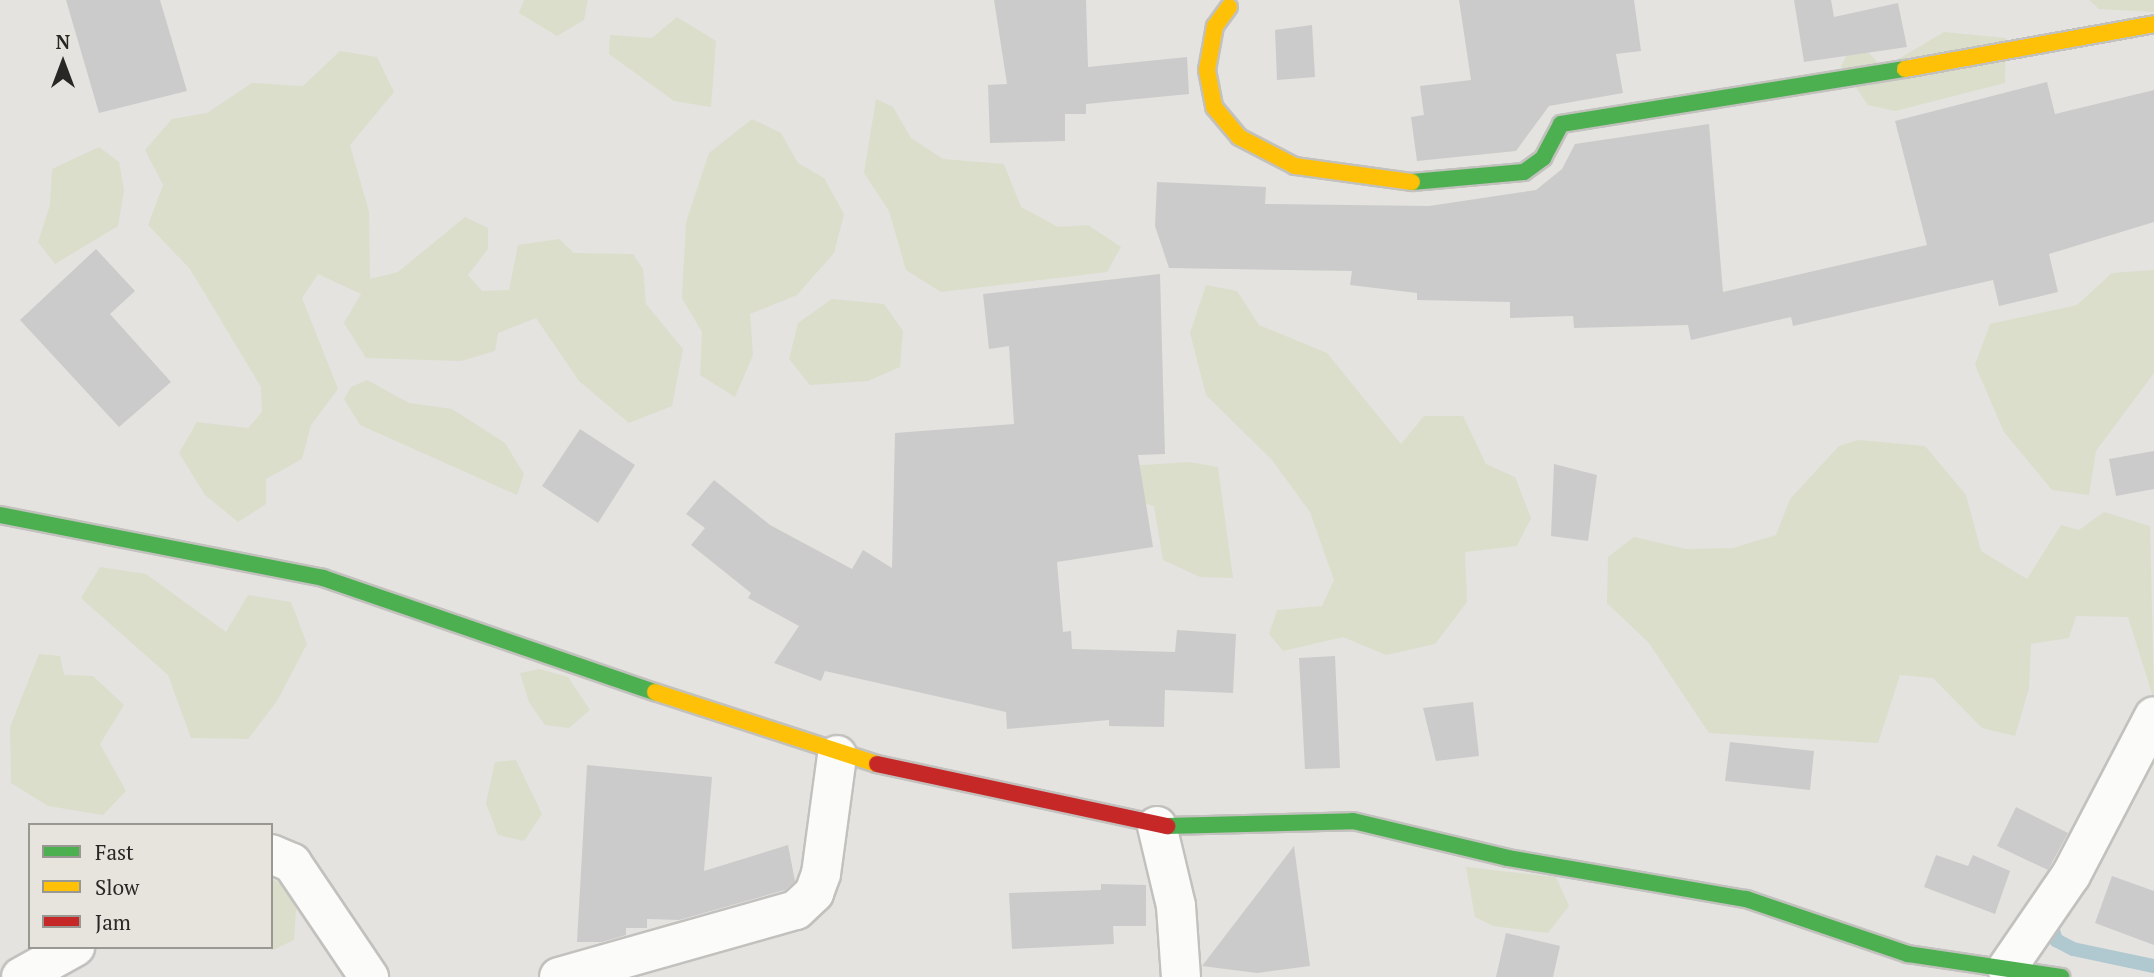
<!DOCTYPE html>
<html>
<head>
<meta charset="utf-8">
<style>
  body { margin:0 }
  #map { position:relative; width:2154px; height:977px; overflow:hidden; background:#e4e3df; font-family:"PT Serif",serif }
  div>[style] { position:absolute }
  [style*='--x'] { left:calc(var(--x)*1px); top:calc(var(--y)*1px); width:calc(var(--w)*1px); rotate:calc(var(--a)*1deg) }
  .green>* { inset:0; background:#dbdecb }
  .stream>* { height:14px; margin:-7px; padding:0 7px; transform-origin:7px; border-radius:7px; background:#b0c8d0 }
  .building>* { inset:0; background:#cccbcb }
  .roads { filter:drop-shadow(2px 0 #c2c1be) drop-shadow(-2px 0 #c2c1be) drop-shadow(0 2px #c2c1be) drop-shadow(0 -2px #c2c1be) }
  .street>* { height:38px; margin:-19px; padding:0 19px; transform-origin:19px; border-radius:19px; background:#fbfbfa }
  .fast>* { height:16px; margin:-8px; padding:0 8px; transform-origin:8px; border-radius:8px; background:#4caf50 }
  .slow>* { height:16px; margin:-8px; padding:0 8px; transform-origin:8px; border-radius:8px; background:#ffc107 }
  .jam>* { height:16px; margin:-8px; padding:0 8px; transform-origin:8px; border-radius:8px; background:#c62828 }
  span { translate:-50% -50%; white-space:nowrap; text-align:center; line-height:1.15; -webkit-text-stroke:6px #e6e4dd; paint-order:stroke }
  .legend { position:absolute; left:28px; top:823px; width:245px; height:126px; box-sizing:border-box; background:#e6e4dd; border:2px solid #9a9893; margin:0; padding:9px 12px; list-style:none; font-size:21px; color:#282725 }
  .legend li { display:flex; align-items:center; gap:14px; height:35px }
  .legend b { width:35px; border:2px solid #9a9893 }
  .north { position:absolute; left:28px; top:28px; width:70px; height:70px; -webkit-text-stroke:5px #e6e4dd; paint-order:stroke; rotate:0deg; font-size:19px; font-weight:700; line-height:28px; text-align:center; color:#282725 }
  .north::after { content:''; display:block; margin:auto; width:24px; height:32px; background:#282725; clip-path:polygon(50% 0,100% 100%,50% 72%,0 100%) }
</style>
</head>
<body>
<div id="map">
  <div class="green">
    <i style="clip-path:polygon(524px 0,588px 0,584px 20px,557px 36px,519px 13px)"></i>
    <i style="clip-path:polygon(2089px 0,2154px 0,2154px 12px,2099px 9px)"></i>
    <i style="clip-path:polygon(677px 17px,716px 41px,711px 107px,674px 101px,609px 54px,610px 35px,652px 38px)"></i>
    <i style="clip-path:polygon(1944px 32px,2006px 38px,2005px 83px,1895px 111px,1868px 105px,1841px 66px,1849px 51px,1869px 53px,1883px 68px)"></i>
    <i style="clip-path:polygon(340px 51px,377px 57px,394px 92px,350px 145px,369px 212px,370px 279px,398px 272px,465px 217px,488px 228px,488px 249px,468px 275px,482px 291px,509px 290px,518px 245px,559px 239px,574px 253px,633px 254px,643px 269px,646px 304px,683px 349px,672px 406px,629px 423px,579px 381px,536px 318px,498px 333px,495px 351px,461px 361px,366px 358px,344px 323px,361px 294px,318px 274px,302px 298px,338px 389px,311px 425px,302px 459px,266px 479px,266px 504px,238px 522px,205px 495px,179px 453px,197px 422px,248px 428px,262px 412px,261px 387px,190px 269px,148px 225px,163px 185px,145px 150px,172px 119px,207px 113px,252px 83px,303px 86px)"></i>
    <i style="clip-path:polygon(876px 99px,893px 107px,911px 138px,943px 159px,1004px 164px,1021px 207px,1058px 227px,1088px 225px,1121px 247px,1107px 272px,941px 292px,906px 270px,889px 211px,864px 173px)"></i>
    <i style="clip-path:polygon(752px 119px,781px 133px,798px 163px,824px 178px,844px 214px,834px 253px,797px 295px,750px 314px,753px 355px,735px 397px,700px 375px,702px 332px,682px 298px,686px 222px,709px 153px)"></i>
    <i style="clip-path:polygon(99px 147px,119px 162px,124px 190px,118px 226px,55px 264px,38px 242px,50px 205px,52px 169px)"></i>
    <i style="clip-path:polygon(2154px 270px,2154px 373px,2096px 451px,2089px 495px,2052px 490px,2004px 432px,1975px 365px,1990px 324px,2077px 305px,2112px 273px)"></i>
    <i style="clip-path:polygon(1206px 285px,1237px 291px,1259px 325px,1327px 353px,1401px 444px,1424px 416px,1463px 416px,1486px 464px,1515px 477px,1531px 518px,1517px 546px,1465px 552px,1467px 602px,1435px 644px,1386px 655px,1343px 637px,1283px 651px,1269px 634px,1277px 610px,1322px 606px,1334px 580px,1310px 512px,1272px 460px,1206px 395px,1190px 333px)"></i>
    <i style="clip-path:polygon(832px 299px,884px 304px,903px 331px,900px 367px,868px 381px,810px 385px,789px 359px,798px 323px)"></i>
    <i style="clip-path:polygon(367px 380px,409px 403px,452px 409px,505px 443px,524px 474px,517px 495px,360px 425px,344px 399px,351px 387px)"></i>
    <i style="clip-path:polygon(1858px 440px,1925px 446px,1966px 495px,1981px 551px,2027px 579px,2061px 525px,2079px 530px,2104px 512px,2150px 526px,2154px 700px,2128px 617px,2076px 616px,2069px 638px,2031px 644px,2029px 688px,2015px 736px,1982px 728px,1933px 678px,1900px 675px,1878px 743px,1709px 733px,1649px 643px,1607px 603px,1608px 557px,1634px 537px,1686px 549px,1733px 548px,1776px 535px,1790px 499px,1839px 446px)"></i>
    <i style="clip-path:polygon(1189px 462px,1218px 467px,1233px 578px,1200px 577px,1163px 560px,1154px 506px,1114px 496px,1113px 467px)"></i>
    <i style="clip-path:polygon(100px 567px,146px 574px,226px 632px,248px 595px,291px 602px,307px 644px,277px 701px,248px 739px,191px 738px,168px 675px,81px 598px)"></i>
    <i style="clip-path:polygon(39px 654px,60px 656px,64px 675px,93px 676px,124px 705px,100px 744px,126px 791px,103px 815px,48px 806px,11px 783px,10px 727px)"></i>
    <i style="clip-path:polygon(539px 669px,568px 677px,590px 710px,569px 728px,545px 725px,529px 702px,520px 673px)"></i>
    <i style="clip-path:polygon(516px 760px,542px 814px,524px 841px,498px 835px,486px 803px,495px 762px)"></i>
    <i style="clip-path:polygon(1466px 867px,1556px 877px,1569px 906px,1548px 933px,1493px 926px,1475px 917px)"></i>
    <i style="clip-path:polygon(271px 879px,286px 885px,296px 909px,294px 940px,271px 951px)"></i>
  </div>
  <div class="stream">
    <i style="--x:2051;--y:924;--w:17;--a:73"></i>
    <i style="--x:2056;--y:940;--w:19;--a:28"></i>
    <i style="--x:2073;--y:949;--w:83;--a:11.9"></i>
  </div>
  <div class="building">
    <i style="clip-path:polygon(66px 0,160px 0,187px 91px,99px 113px)"></i>
    <i style="clip-path:polygon(994px 0,1086px 0,1088px 67px,1187px 57px,1189px 94px,1086px 104px,1086px 114px,1065px 114px,1065px 141px,990px 143px,988px 85px,1007px 84px)"></i>
    <i style="clip-path:polygon(1459px 0,1634px 0,1641px 51px,1616px 54px,1623px 93px,1549px 106px,1516px 151px,1417px 161px,1411px 117px,1424px 115px,1420px 86px,1471px 80px)"></i>
    <i style="clip-path:polygon(1794px 0,1831px 0,1834px 17px,1898px 3px,1907px 47px,1804px 62px)"></i>
    <i style="clip-path:polygon(1312px 25px,1315px 77px,1277px 80px,1275px 30px)"></i>
    <i style="clip-path:polygon(2047px 82px,2055px 114px,2154px 90px,2154px 222px,2049px 254px,2058px 292px,1999px 306px,1993px 280px,1793px 326px,1791px 317px,1691px 340px,1688px 325px,1574px 328px,1573px 316px,1510px 318px,1510px 302px,1417px 300px,1417px 293px,1350px 285px,1352px 271px,1169px 268px,1155px 226px,1157px 182px,1266px 187px,1265px 204px,1429px 206px,1536px 190px,1562px 169px,1575px 144px,1709px 124px,1723px 292px,1927px 245px,1895px 121px)"></i>
    <i style="clip-path:polygon(96px 249px,135px 291px,110px 314px,171px 382px,119px 427px,20px 320px)"></i>
    <i style="clip-path:polygon(1160px 274px,1165px 454px,1138px 455px,1153px 547px,1057px 562px,1063px 632px,1071px 631px,1072px 649px,1175px 652px,1177px 630px,1236px 634px,1233px 693px,1165px 690px,1164px 727px,1109px 726px,1109px 720px,1007px 729px,1006px 712px,825px 671px,821px 681px,774px 663px,799px 626px,748px 598px,751px 593px,691px 545px,705px 528px,686px 514px,714px 480px,770px 525px,852px 569px,863px 550px,892px 568px,895px 433px,1014px 424px,1009px 346px,989px 349px,983px 294px)"></i>
    <i style="clip-path:polygon(580px 429px,635px 465px,598px 523px,542px 486px)"></i>
    <i style="clip-path:polygon(2154px 451px,2154px 489px,2116px 496px,2109px 459px)"></i>
    <i style="clip-path:polygon(1554px 464px,1597px 475px,1588px 541px,1551px 536px)"></i>
    <i style="clip-path:polygon(1335px 656px,1340px 768px,1305px 769px,1299px 658px)"></i>
    <i style="clip-path:polygon(1473px 702px,1479px 756px,1436px 761px,1423px 708px)"></i>
    <i style="clip-path:polygon(1730px 742px,1814px 751px,1810px 790px,1725px 781px)"></i>
    <i style="clip-path:polygon(587px 765px,712px 777px,704px 871px,788px 845px,795px 881px,785px 890px,679px 920px,647px 919px,647px 928px,626px 928px,626px 935px,602px 942px,577px 942px)"></i>
    <i style="clip-path:polygon(2016px 807px,2068px 833px,2048px 870px,1997px 846px)"></i>
    <i style="clip-path:polygon(1294px 846px,1310px 966px,1257px 973px,1202px 966px)"></i>
    <i style="clip-path:polygon(1936px 855px,1968px 866px,1973px 855px,2010px 871px,1995px 914px,1924px 887px)"></i>
    <i style="clip-path:polygon(2112px 876px,2154px 891px,2154px 945px,2095px 923px)"></i>
    <i style="clip-path:polygon(1101px 884px,1146px 885px,1146px 926px,1113px 926px,1114px 944px,1012px 949px,1009px 893px,1101px 890px)"></i>
    <i style="clip-path:polygon(1506px 933px,1560px 946px,1553px 977px,1496px 977px)"></i>
  </div>
  <div class="roads">
    <div class="street">
      <i style="--x:1157;--y:826;--w:82;--a:76.6"></i>
      <i style="--x:1176;--y:906;--w:71;--a:86"></i>
      <i style="--x:271;--y:854;--w:23;--a:23"></i>
      <i style="--x:292;--y:863;--w:138;--a:56"></i>
      <i style="--x:2007;--y:968;--w:113;--a:-55.5"></i>
      <i style="--x:2071;--y:875;--w:179;--a:-62.4"></i>
      <i style="--x:21;--y:977;--w:62;--a:-29.1"></i>
      <i style="--x:559;--y:977;--w:246;--a:-15.8"></i>
      <i style="--x:796;--y:910;--w:25;--a:-43"></i>
      <i style="--x:814;--y:893;--w:20;--a:-70"></i>
      <i style="--x:821;--y:874;--w:120;--a:-82.3"></i>
    </div>
    <div class="fast">
      <i style="--x:1412;--y:182;--w:112;--a:-5.1"></i>
      <i style="--x:1524;--y:172;--w:24;--a:-36"></i>
      <i style="--x:1543;--y:158;--w:38;--a:-62"></i>
      <i style="--x:1561;--y:124;--w:348;--a:-9.1"></i>
      <i style="--x:0;--y:515;--w:329;--a:11"></i>
      <i style="--x:323;--y:578;--w:351;--a:19"></i>
      <i style="--x:1167;--y:826;--w:186;--a:-1.5"></i>
      <i style="--x:1353;--y:821;--w:159;--a:13.4"></i>
      <i style="--x:1508;--y:858;--w:242;--a:9.8"></i>
      <i style="--x:1746;--y:899;--w:171;--a:18.8"></i>
      <i style="--x:1908;--y:954;--w:155;--a:8.5"></i>
    </div>
    <div class="slow">
      <i style="--x:1229;--y:7;--w:24;--a:126"></i>
      <i style="--x:1215;--y:26;--w:45;--a:100.3"></i>
      <i style="--x:1207;--y:70;--w:38;--a:79"></i>
      <i style="--x:1214;--y:107;--w:39;--a:50"></i>
      <i style="--x:1239;--y:137;--w:63;--a:27.4"></i>
      <i style="--x:1295;--y:166;--w:118;--a:7.8"></i>
      <i style="--x:1905;--y:69;--w:253;--a:-10.2"></i>
      <i style="--x:655;--y:692;--w:233;--a:18"></i>
    </div>
    <div class="jam">
      <i style="--x:877;--y:764;--w:297;--a:12.1"></i>
    </div>
  </div>
  <ul class="legend">
  <li><b style="height:9px;background:#4caf50"></b>Fast</li>
  <li><b style="height:9px;background:#ffc107"></b>Slow</li>
  <li><b style="height:9px;background:#c62828"></b>Jam</li>
  </ul>
  <div class="north">N</div>
</div>
</body>
</html>
